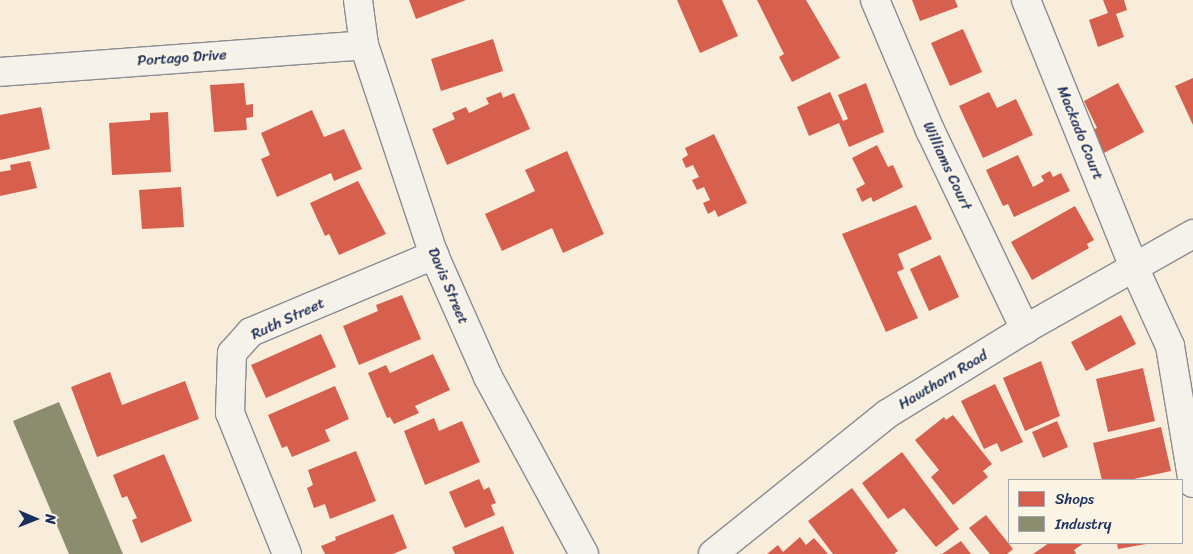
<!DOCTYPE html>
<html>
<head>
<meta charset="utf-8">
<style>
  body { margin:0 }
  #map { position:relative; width:1193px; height:554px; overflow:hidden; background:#f7f3ea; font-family:Sriracha,sans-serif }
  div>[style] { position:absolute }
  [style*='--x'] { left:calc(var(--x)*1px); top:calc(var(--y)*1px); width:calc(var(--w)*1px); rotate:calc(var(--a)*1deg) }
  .built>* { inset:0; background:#f8ecdb }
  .shops>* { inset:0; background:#d6604d }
  .industry>* { inset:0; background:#8c8c6e }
  .roads { filter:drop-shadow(1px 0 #8a8c91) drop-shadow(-1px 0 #8a8c91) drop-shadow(0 1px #8a8c91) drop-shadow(0 -1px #8a8c91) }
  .minor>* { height:28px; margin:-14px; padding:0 14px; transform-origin:14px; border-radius:14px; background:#f5f2ec }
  span { translate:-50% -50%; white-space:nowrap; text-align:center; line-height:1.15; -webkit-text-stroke:5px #fcf5e5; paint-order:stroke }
  .street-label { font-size:15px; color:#1b2f5e }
  .legend { position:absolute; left:1008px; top:479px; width:175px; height:65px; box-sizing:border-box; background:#fcf5e5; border:1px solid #a2a6af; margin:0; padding:6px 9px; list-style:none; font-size:15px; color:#1b2f5e }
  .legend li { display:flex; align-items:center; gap:10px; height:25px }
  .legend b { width:25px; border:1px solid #a2a6af }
  .north { position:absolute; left:10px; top:494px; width:50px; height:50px; -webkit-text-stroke:4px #fcf5e5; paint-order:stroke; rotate:91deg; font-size:14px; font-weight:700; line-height:20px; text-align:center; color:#1b2f5e }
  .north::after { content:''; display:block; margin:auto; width:18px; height:22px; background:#1b2f5e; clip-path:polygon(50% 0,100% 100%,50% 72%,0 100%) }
</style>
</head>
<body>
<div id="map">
  <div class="built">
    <i style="clip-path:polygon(evenodd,0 0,1193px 0,1193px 554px,0 554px,0 0,1009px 480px,1182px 480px,1182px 543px,1009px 543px,1009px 480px)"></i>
  </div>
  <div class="shops">
    <i style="clip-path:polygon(409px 0,466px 0,416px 19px)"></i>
    <i style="clip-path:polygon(677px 0,722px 0,738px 36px,700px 53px)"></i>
    <i style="clip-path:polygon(757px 0,806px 0,840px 58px,792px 82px,779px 57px,784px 54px)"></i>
    <i style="clip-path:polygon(912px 0,955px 0,958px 7px,920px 21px)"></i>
    <i style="clip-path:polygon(1103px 0,1124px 0,1127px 10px,1116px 14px,1124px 37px,1098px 47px,1089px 20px,1108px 13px)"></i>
    <i style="clip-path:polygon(963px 29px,982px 72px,950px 86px,931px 43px)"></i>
    <i style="clip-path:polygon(493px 39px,503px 71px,441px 91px,431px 59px)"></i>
    <i style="clip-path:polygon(1193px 78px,1193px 125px,1175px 86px)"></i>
    <i style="clip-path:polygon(244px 83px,246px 105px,253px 104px,253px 117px,246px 118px,247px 130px,214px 132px,210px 85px)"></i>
    <i style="clip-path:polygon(866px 83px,884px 132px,849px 147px,839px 123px,809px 136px,797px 107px,830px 92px,843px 121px,848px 119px,838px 95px)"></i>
    <i style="clip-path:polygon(1118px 83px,1144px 132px,1102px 154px,1090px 131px,1097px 128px,1084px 101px)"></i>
    <i style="clip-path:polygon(501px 92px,503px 98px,514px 93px,530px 129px,447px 165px,432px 129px,455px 119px,452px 113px,466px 107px,469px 113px,489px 104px,486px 98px)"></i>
    <i style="clip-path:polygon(989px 92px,997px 108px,1016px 99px,1033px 135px,983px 158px,959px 106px)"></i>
    <i style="clip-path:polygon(41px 107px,50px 149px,0 160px,0 115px)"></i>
    <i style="clip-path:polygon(312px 110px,324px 137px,344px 129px,362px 169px,334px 181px,331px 173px,277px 197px,261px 159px,270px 155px,261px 133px)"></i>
    <i style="clip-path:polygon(168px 112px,171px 172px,112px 175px,109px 123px,150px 120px,150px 113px)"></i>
    <i style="clip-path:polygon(714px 134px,747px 203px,718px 217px,715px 210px,708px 214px,703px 203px,710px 200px,704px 187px,697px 190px,692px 180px,699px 177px,693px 165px,686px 168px,682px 159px,688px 155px,685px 148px)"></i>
    <i style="clip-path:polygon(877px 145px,888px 167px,893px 165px,903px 187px,873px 202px,871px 197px,862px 202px,856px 189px,865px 184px,852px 158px)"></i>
    <i style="clip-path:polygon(567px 151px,604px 234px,563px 253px,552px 228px,502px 251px,485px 214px,535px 191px,525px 170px)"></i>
    <i style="clip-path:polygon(1018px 155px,1033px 187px,1044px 181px,1041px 176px,1050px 171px,1053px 177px,1061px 173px,1070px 191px,1014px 217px,1008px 204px,1003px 206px,986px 170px)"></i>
    <i style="clip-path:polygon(30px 161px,37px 188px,0 196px,0 172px,11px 170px,10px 165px)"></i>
    <i style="clip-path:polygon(358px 181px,386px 234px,339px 255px,329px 234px,325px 236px,310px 203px)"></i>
    <i style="clip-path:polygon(181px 187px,184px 227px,142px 229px,139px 190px)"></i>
    <i style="clip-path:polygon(916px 205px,932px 239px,898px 254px,904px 269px,897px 272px,918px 318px,886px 332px,842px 234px)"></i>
    <i style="clip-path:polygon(1075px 206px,1094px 240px,1087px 244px,1089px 248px,1032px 280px,1011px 242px)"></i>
    <i style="clip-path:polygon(940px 255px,959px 297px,929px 311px,910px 269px)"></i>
    <i style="clip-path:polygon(402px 295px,421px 339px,359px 365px,343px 326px,378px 311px,376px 305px)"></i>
    <i style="clip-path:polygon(1121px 315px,1136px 344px,1086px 371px,1071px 342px)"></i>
    <i style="clip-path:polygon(321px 334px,336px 367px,266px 398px,251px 365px)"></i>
    <i style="clip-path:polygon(433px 354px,450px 390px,415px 406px,419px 413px,394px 424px,390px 417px,387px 418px,368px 373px,386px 365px,390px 373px)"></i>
    <i style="clip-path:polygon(1041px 361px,1060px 416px,1025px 431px,1003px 378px)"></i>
    <i style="clip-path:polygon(1143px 368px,1155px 421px,1108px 432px,1096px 379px)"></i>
    <i style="clip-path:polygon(110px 372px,122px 405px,185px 381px,199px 419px,97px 457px,71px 387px)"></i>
    <i style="clip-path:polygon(995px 384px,1023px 442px,1001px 452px,997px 443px,984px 449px,961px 401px)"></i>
    <i style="clip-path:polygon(335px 386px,349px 419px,325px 430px,330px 441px,292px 457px,287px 446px,282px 448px,268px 415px)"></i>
    <i style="clip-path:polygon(953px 415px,992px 464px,983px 471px,988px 477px,953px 505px,931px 477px,939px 470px,915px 440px,944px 417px,946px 420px)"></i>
    <i style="clip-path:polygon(434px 418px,439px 431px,462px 421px,480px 462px,425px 485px,404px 431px)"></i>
    <i style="clip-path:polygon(1057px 421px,1068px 447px,1043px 458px,1032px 432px)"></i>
    <i style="clip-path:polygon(1161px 427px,1171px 471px,1129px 480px,1102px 480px,1093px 443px)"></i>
    <i style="clip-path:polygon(356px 451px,376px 501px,330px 519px,325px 504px,314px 508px,307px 488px,313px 485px,308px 470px)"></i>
    <i style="clip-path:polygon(902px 452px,959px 529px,936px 547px,904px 508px,888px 519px,862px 483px)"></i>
    <i style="clip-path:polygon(164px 454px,192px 521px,141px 543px,132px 520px,137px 518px,127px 496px,122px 498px,113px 475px)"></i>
    <i style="clip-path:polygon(479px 479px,484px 490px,489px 487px,496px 503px,491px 505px,495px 515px,465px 528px,449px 492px)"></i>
    <i style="clip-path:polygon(852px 488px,898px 551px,894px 554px,833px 554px,808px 521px)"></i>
    <i style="clip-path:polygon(393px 514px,407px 548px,393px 554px,325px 554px,321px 546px,336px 540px,335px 537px)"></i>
    <i style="clip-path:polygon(986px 515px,1013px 549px,1007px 554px,990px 554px,969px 528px)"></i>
    <i style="clip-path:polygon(503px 526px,514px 554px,455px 554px,452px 547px)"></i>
    <i style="clip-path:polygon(800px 537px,806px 545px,814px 538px,828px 554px,767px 554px,778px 545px,783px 552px)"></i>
    <i style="clip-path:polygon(961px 541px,971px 554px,942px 554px)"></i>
    <i style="clip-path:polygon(1049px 543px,1084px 543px,1074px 550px,1076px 554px,1033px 554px)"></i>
    <i style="clip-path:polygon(1117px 543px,1146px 543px,1146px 544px,1118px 549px)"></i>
  </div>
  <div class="industry">
    <i style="clip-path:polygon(59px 402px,123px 554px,69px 554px,13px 421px)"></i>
  </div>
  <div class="roads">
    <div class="minor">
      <i style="--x:358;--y:0;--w:45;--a:82.4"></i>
      <i style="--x:364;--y:45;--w:221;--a:71.6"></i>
      <i style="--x:434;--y:255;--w:133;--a:66.1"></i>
      <i style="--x:488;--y:377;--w:201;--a:61.5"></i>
      <i style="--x:875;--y:0;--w:141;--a:67.1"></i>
      <i style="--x:930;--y:130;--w:221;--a:64.5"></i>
      <i style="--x:1026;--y:0;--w:288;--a:68"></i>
      <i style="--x:1134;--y:267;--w:87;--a:65.5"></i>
      <i style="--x:1170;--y:346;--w:139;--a:80.5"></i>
      <i style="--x:0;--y:72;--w:365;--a:-4.2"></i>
      <i style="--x:287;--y:554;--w:152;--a:-112"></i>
      <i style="--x:230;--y:413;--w:60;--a:-88.1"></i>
      <i style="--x:232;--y:353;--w:28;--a:-48"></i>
      <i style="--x:251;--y:332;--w:199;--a:-22.8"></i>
      <i style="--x:713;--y:554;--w:223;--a:-38.8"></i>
      <i style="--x:887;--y:414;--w:162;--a:-31.6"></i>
      <i style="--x:1025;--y:329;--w:193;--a:-29.5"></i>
    </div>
  </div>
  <div class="street-label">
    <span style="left:182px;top:58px;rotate:-4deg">Portago Drive</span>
    <span style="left:1080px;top:133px;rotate:68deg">Mackado Court</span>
    <span style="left:947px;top:166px;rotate:65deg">Williams Court</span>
    <span style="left:448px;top:286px;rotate:67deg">Davis Street</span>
    <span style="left:288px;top:319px;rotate:-25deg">Ruth Street</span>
    <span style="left:943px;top:380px;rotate:-31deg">Hawthorn Road</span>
  </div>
  <ul class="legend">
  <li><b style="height:14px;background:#d6604d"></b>Shops</li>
  <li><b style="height:14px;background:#8c8c6e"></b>Industry</li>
  </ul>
  <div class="north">N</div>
</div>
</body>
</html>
